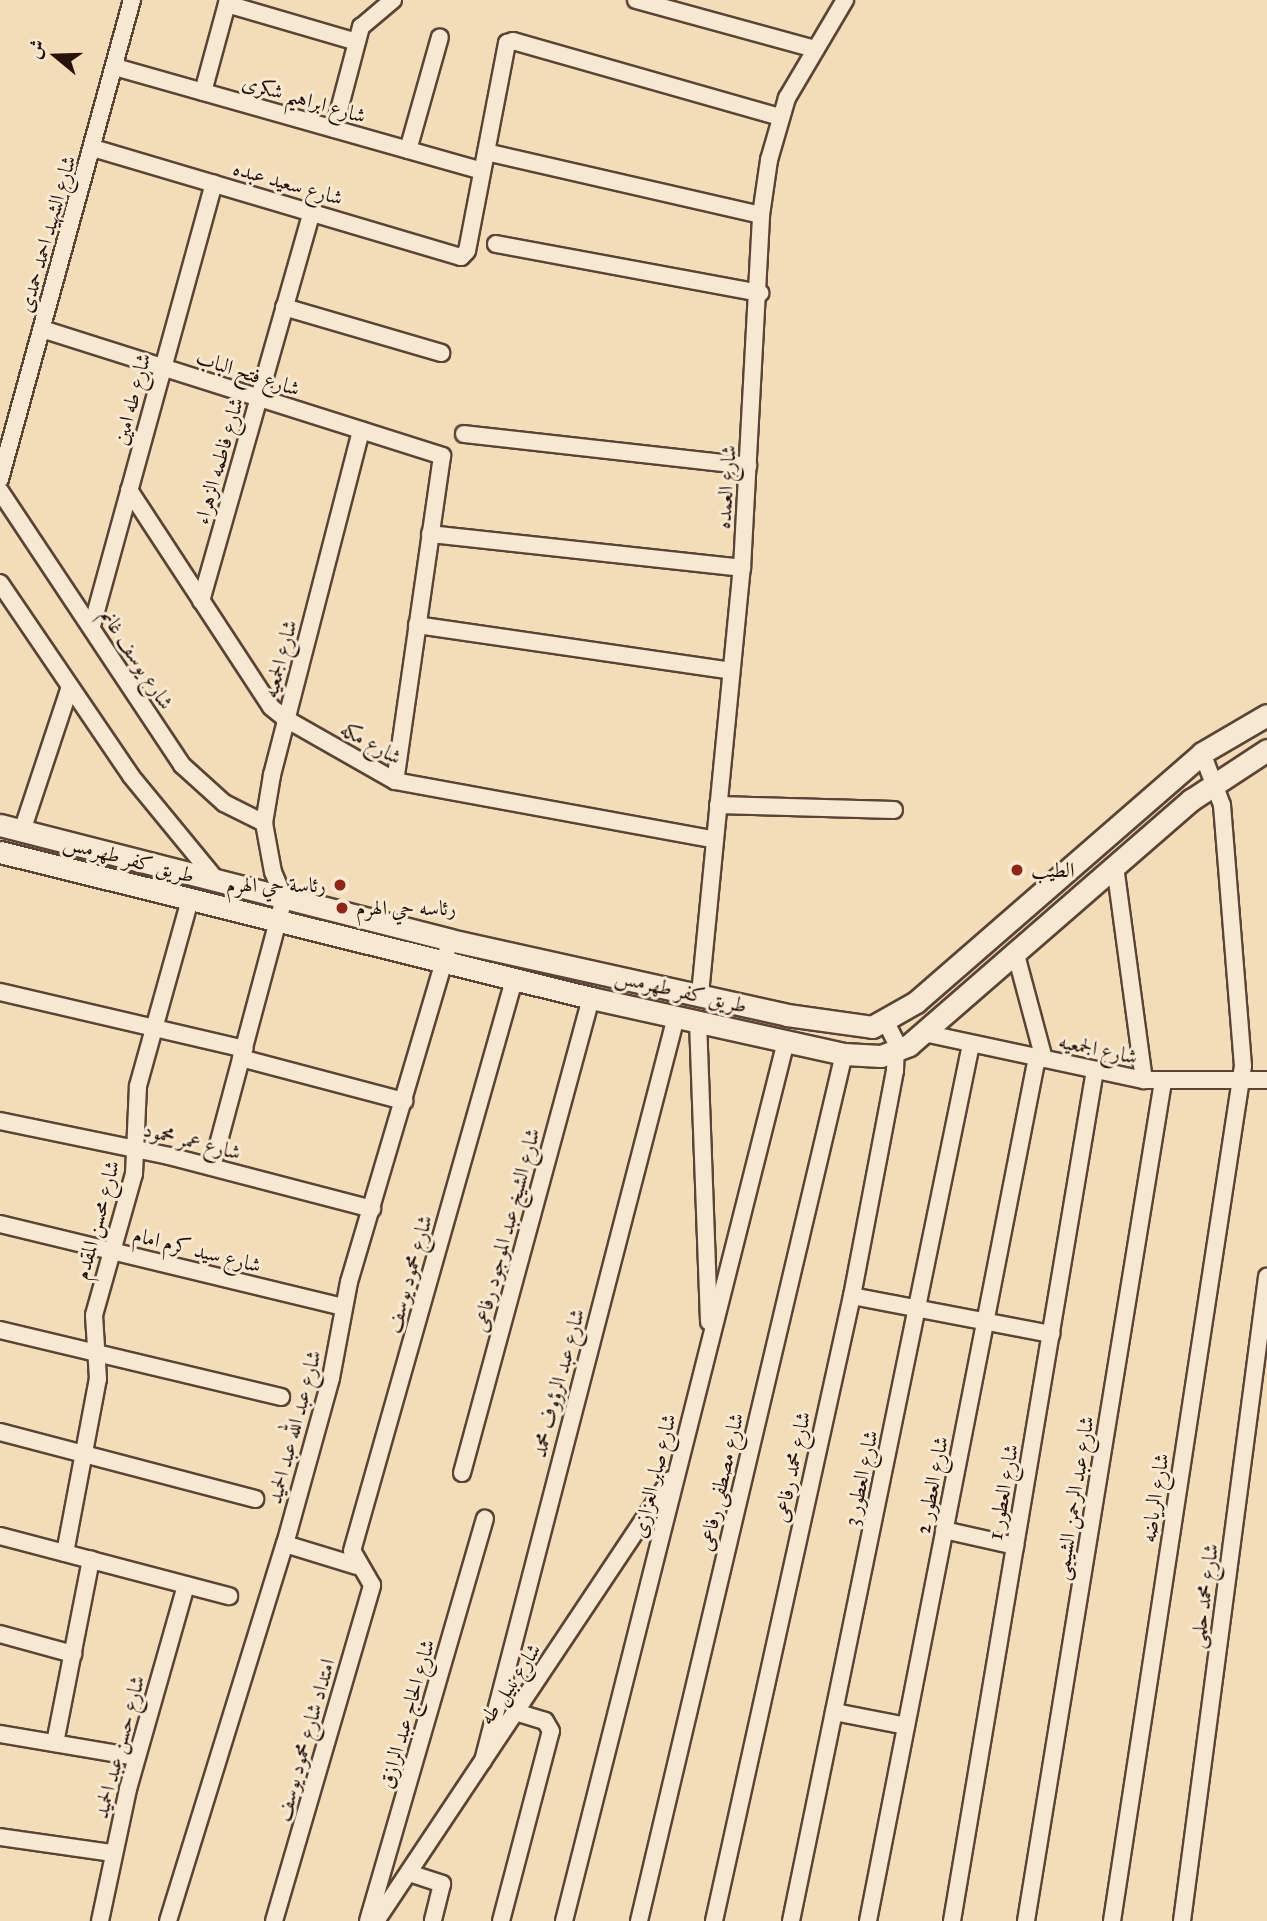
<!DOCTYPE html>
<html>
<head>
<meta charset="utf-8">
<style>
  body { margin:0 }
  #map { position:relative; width:1267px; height:1921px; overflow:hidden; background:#f3dcb8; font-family:"IM FELL Great Primer",Amiri,serif }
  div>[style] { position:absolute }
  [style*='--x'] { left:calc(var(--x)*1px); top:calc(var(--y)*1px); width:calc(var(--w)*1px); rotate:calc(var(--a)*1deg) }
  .roads { filter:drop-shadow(2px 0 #594436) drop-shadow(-2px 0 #594436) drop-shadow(0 2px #594436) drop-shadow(0 -2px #594436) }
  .street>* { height:16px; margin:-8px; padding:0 8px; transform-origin:8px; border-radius:8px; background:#f7e8d1 }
  .secondary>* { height:21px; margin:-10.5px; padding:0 10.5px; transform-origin:10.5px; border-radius:10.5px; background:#f7e8d1 }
  .dots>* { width:19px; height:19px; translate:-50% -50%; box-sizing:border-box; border:4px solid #f7e8d1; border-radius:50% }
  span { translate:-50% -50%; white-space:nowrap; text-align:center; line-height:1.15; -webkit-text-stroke:6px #f7e8d1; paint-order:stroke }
  .street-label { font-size:21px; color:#26120a }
  .poi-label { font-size:21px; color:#26120a }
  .left { translate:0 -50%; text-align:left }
  .right { translate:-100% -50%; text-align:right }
  .north { position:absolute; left:21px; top:21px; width:70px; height:70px; -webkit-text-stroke:5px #f7e8d1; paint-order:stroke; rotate:289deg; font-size:19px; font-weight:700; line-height:28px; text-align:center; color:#26120a }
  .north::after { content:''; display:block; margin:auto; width:24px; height:32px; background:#26120a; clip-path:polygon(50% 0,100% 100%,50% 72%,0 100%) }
</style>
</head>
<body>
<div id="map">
  <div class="roads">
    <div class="street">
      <i style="--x:636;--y:0;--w:186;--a:15.3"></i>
      <i style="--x:227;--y:4;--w:135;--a:16.3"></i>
      <i style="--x:115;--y:67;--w:381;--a:15.8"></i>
      <i style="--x:203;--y:92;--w:95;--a:-74.8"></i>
      <i style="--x:334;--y:129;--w:106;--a:-75.2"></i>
      <i style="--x:361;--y:27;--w:42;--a:-40.2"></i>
      <i style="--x:93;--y:148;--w:384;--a:16.5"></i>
      <i style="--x:461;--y:257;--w:8;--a:-45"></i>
      <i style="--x:467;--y:251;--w:212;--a:-79.1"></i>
      <i style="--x:507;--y:43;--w:6;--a:-18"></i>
      <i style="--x:513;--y:41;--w:277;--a:15.9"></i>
      <i style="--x:408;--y:150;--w:117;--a:-74.2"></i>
      <i style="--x:486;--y:152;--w:282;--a:12.9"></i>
      <i style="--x:496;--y:244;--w:269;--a:10.5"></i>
      <i style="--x:284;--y:307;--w:164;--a:16.3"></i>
      <i style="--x:42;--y:329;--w:420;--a:17.6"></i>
      <i style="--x:442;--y:456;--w:328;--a:98.2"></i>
      <i style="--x:464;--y:434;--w:286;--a:6.4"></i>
      <i style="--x:0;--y:479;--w:497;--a:-74.6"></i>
      <i style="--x:129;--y:490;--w:259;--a:56.8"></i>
      <i style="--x:271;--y:707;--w:19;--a:39"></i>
      <i style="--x:286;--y:719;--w:125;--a:29.6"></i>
      <i style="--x:395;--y:781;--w:325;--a:10.4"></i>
      <i style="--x:0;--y:491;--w:329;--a:56.4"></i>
      <i style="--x:182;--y:765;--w:57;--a:42.1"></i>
      <i style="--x:224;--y:803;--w:45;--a:26.6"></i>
      <i style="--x:430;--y:534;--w:314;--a:6.2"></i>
      <i style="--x:0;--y:583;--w:233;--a:55.8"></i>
      <i style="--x:131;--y:776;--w:137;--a:50.6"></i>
      <i style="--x:201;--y:601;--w:405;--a:-74.1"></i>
      <i style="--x:417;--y:625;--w:317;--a:8.3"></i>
      <i style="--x:92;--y:626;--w:459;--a:-74.6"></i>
      <i style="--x:718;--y:805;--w:176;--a:1.6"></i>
      <i style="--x:22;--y:831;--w:149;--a:-71.6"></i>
      <i style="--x:1115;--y:866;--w:216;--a:82.3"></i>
      <i style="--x:1015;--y:951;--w:112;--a:75"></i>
      <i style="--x:0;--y:992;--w:251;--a:13.1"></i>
      <i style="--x:700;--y:994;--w:428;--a:-84.4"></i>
      <i style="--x:742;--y:568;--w:354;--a:-86.9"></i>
      <i style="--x:761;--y:215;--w:56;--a:-81.7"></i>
      <i style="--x:769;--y:160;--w:65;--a:-73.8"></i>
      <i style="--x:787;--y:98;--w:114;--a:-59.4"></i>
      <i style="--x:698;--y:1021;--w:301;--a:87.9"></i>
      <i style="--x:924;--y:1033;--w:225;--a:12.1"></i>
      <i style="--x:1144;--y:1080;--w:123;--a:0"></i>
      <i style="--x:241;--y:1058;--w:169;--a:14.8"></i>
      <i style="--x:0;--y:1121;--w:173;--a:11.7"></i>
      <i style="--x:169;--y:1156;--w:210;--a:14.6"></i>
      <i style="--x:212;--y:1167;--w:278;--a:-75"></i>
      <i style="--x:284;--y:898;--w:28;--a:-113"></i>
      <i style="--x:273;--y:872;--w:50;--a:-100.4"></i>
      <i style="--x:264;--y:823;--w:49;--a:-80.5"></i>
      <i style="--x:272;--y:775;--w:356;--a:-75.5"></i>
      <i style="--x:0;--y:1224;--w:353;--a:13.6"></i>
      <i style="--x:852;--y:1296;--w:203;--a:10.8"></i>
      <i style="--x:0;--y:1330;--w:289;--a:13.4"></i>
      <i style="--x:0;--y:1432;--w:264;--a:14.7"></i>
      <i style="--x:462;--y:1473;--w:492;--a:-74.8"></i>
      <i style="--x:944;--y:1530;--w:73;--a:12.7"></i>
      <i style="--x:0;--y:1536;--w:237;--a:14.7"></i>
      <i style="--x:285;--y:1544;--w:75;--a:17"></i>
      <i style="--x:65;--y:1553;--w:177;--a:-79.3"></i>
      <i style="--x:98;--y:1379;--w:64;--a:-93.6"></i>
      <i style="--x:94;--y:1315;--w:147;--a:-74.2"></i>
      <i style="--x:134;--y:1174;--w:88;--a:-87.4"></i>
      <i style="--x:138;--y:1086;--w:193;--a:-74.4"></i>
      <i style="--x:0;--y:1634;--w:76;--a:15.3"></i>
      <i style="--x:834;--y:1712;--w:73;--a:11"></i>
      <i style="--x:0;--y:1734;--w:138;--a:9.6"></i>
      <i style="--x:55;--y:1743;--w:187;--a:-78.9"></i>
      <i style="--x:483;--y:1761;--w:769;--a:-75.46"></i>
      <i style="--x:0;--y:1837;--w:113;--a:8.1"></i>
      <i style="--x:409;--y:1873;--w:35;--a:18"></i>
      <i style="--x:442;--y:1884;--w:38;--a:104"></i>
      <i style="--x:100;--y:1921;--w:135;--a:-78"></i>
      <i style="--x:128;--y:1789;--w:212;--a:-74.1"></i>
      <i style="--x:168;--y:1921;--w:395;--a:-72.8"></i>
      <i style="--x:285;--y:1544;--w:172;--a:-74.5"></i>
      <i style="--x:331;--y:1378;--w:98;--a:-79.4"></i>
      <i style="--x:349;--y:1282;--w:344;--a:-73.5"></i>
      <i style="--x:274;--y:1921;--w:350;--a:-73.7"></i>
      <i style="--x:372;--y:1585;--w:39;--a:-120"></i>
      <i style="--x:352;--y:1551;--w:594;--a:-74.16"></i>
      <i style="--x:368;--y:1921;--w:419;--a:-73.8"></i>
      <i style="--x:376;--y:1921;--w:530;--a:-56.31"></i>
      <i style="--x:501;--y:1921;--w:196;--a:-75.3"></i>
      <i style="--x:551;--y:1731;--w:12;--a:-121"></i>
      <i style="--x:545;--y:1721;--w:30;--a:-163"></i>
      <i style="--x:564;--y:1921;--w:908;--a:-75.84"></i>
      <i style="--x:639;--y:1921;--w:891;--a:-76.7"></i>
      <i style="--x:714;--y:1921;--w:640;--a:-77.55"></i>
      <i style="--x:852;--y:1296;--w:229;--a:-79.2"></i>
      <i style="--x:895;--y:1071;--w:29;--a:-88"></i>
      <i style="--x:896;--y:1042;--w:22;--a:-117"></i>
      <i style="--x:791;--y:1921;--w:895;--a:-78.4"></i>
      <i style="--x:868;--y:1921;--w:880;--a:-78.93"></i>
      <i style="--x:952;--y:1921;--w:863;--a:-80.46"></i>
      <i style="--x:1026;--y:1921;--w:850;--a:-80.73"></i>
      <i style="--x:1112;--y:1921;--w:865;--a:-81.29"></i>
      <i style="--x:1243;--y:1066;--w:262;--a:-94.6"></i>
      <i style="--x:1222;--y:805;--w:56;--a:-111"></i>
      <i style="--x:1182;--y:1921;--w:650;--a:-82.48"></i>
    </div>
    <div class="secondary">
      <i style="--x:0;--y:825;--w:464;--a:14.3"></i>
      <i style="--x:450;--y:940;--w:345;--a:12.5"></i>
      <i style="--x:787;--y:1015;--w:86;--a:8"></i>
      <i style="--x:872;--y:1027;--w:51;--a:-29.6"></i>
      <i style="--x:916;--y:1002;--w:379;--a:-41"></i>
      <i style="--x:1202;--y:753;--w:75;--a:-30.3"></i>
      <i style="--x:0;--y:852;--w:609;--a:13.88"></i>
      <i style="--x:591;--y:998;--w:259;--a:12.5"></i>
      <i style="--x:844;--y:1054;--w:37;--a:3"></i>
      <i style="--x:881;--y:1056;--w:30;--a:-21"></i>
      <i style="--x:909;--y:1045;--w:374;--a:-41"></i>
      <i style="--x:1191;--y:800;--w:91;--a:-33.3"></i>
    </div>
  </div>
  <div class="dots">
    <i style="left:1017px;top:870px;background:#8f2418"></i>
    <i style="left:340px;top:885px;background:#8f2418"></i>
    <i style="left:342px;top:908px;background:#8f2418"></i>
  </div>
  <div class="street-label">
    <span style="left:304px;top:99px;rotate:16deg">شارع ابراهيم شكرى</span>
    <span style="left:288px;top:183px;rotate:16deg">شارع سعيد عبده</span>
    <span style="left:47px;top:234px;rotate:-74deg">شارع الشهيد احمد حمدى</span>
    <span style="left:248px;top:373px;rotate:18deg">شارع فتح الباب</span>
    <span style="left:132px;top:399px;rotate:-75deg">شارع طه امين</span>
    <span style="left:219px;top:461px;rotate:-74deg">شارع فاطمه الزهراء</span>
    <span style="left:726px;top:487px;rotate:-86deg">شارع العمده</span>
    <span style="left:137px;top:659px;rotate:57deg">شارع يوسف غانم</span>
    <span style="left:280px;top:659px;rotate:-75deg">شارع الجمعيه</span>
    <span style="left:371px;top:743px;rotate:29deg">شارع مكه</span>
    <span style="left:129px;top:859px;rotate:15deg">طريق كفر طهرمس</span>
    <span style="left:681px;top:991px;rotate:13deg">طريق كفر طهرمس</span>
    <span style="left:1098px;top:1049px;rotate:12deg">شارع الجمعيه</span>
    <span style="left:192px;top:1141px;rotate:14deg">شارع عمر محمود</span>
    <span style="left:97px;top:1220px;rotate:-75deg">شارع محسن المقدم</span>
    <span style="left:506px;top:1230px;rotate:-75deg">شارع الشيخ عبد الموجود رفاعى</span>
    <span style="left:197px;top:1250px;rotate:14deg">شارع سيد كرم امام</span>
    <span style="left:409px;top:1274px;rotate:-74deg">شارع محمود يوسف</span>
    <span style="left:558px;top:1383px;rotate:-75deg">شارع عبد الرؤوف محمد</span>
    <span style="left:294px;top:1427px;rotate:-75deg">شارع عبد الله عبد الحميد</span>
    <span style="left:792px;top:1467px;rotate:-78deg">شارع محمد رفاعى</span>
    <span style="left:654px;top:1476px;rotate:-76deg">شارع صابر العزازى</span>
    <span style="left:861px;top:1478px;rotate:-78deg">شارع العطور 3</span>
    <span style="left:721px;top:1482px;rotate:-77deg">شارع مصطفى رفاعى</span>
    <span style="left:932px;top:1485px;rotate:-79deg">شارع العطور 2</span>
    <span style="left:1003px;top:1492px;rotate:-80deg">شارع العطور 1</span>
    <span style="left:1074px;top:1498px;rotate:-81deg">شارع عبد الرحمن الشيمى</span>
    <span style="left:1155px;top:1498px;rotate:-81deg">شارع الرياضه</span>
    <span style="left:1204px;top:1596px;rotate:-82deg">شارع محمد حلمى</span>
    <span style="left:510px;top:1684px;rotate:-56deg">شارع نبيل طه</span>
    <span style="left:407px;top:1714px;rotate:-74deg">شارع الحاج عبد الرازق</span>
    <span style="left:305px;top:1740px;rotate:-74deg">امتداد شارع محمود يوسف</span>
    <span style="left:119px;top:1747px;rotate:-75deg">شارع حسن عبد الحميد</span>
  </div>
  <div class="poi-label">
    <span class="left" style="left:1031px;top:870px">الطيب</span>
    <span class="right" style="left:326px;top:885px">رئاسة حي الهرم</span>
    <span class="left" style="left:356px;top:908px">رئاسه حي الهرم</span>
  </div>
  <div class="north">ش</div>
</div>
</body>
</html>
